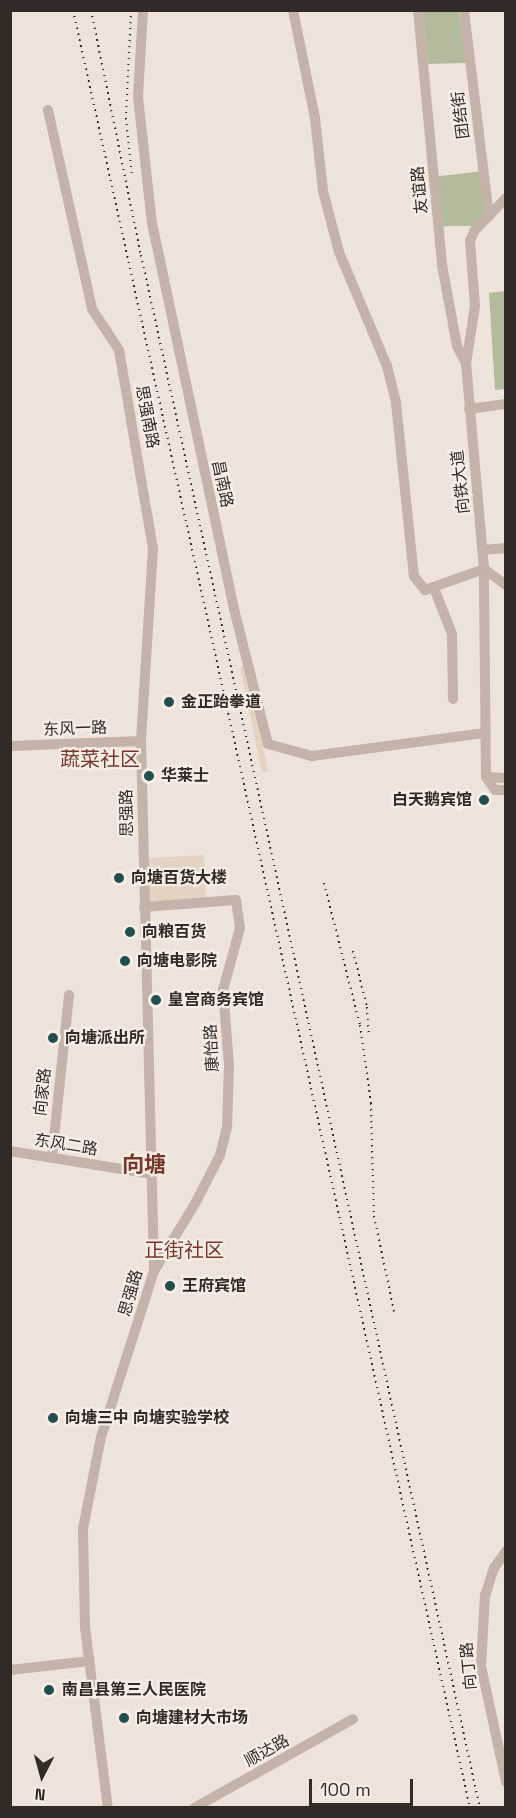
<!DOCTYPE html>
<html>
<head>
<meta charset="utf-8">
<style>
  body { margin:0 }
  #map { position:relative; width:516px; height:1818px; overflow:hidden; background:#eee3da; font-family:"Space Grotesk","Noto Sans SC",sans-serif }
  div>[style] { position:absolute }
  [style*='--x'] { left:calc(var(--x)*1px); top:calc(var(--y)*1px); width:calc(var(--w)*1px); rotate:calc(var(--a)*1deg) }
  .green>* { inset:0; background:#b3bb9c }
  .plaza>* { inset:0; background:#e4d3c3 }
  .minor>* { height:10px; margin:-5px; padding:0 5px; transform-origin:5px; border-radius:5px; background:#c4b3a8 }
  .rail>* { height:2px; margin-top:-1px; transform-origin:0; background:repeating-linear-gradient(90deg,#322a27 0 1.5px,transparent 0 6px) }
  .dots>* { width:16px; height:16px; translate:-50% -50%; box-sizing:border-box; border:3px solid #f6eee6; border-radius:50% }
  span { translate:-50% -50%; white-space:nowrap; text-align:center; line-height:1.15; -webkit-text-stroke:4.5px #f6eee6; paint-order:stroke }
  .street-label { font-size:16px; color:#322a27 }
  .poi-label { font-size:16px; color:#322a27; font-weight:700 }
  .left { translate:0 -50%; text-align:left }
  .right { translate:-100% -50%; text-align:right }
  .quarter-label { font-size:20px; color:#77372a }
  .district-label { font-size:22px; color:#77372a; font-weight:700 }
  .frame { position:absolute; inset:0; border:12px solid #322a27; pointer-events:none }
  .north { position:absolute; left:12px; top:1746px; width:60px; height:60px; -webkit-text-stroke:4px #f6eee6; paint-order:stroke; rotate:186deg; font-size:16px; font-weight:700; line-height:24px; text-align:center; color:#322a27 }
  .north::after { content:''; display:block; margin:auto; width:21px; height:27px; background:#322a27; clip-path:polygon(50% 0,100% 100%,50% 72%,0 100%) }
  .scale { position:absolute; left:309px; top:1779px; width:104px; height:27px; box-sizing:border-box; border:3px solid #322a27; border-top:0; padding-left:8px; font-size:18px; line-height:21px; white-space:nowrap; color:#322a27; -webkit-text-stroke:4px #f6eee6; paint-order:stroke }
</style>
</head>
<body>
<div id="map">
  <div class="green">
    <i style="clip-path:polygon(423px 11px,459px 11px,466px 63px,428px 64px)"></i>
    <i style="clip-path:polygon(483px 171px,487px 217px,479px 226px,445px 226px,435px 232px,432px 177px)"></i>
    <i style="clip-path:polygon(505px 291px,505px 389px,495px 390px,489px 293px)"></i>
  </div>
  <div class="plaza">
    <i style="clip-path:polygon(247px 666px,268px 771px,262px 773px,240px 667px)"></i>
    <i style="clip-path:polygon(204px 855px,206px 900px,150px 903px,148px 858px)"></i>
  </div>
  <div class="minor">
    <i style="--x:143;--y:10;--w:87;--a:93.3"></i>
    <i style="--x:138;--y:97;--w:127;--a:83.7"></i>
    <i style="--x:152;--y:223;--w:390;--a:78"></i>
    <i style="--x:233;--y:605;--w:143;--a:75.9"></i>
    <i style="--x:268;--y:744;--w:46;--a:15.3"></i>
    <i style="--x:312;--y:756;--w:175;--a:-7.6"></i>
    <i style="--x:293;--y:10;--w:110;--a:78.5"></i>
    <i style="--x:315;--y:118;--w:73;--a:83.7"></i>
    <i style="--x:323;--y:191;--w:63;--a:75.3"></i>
    <i style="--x:339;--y:252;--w:124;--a:67.2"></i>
    <i style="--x:387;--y:366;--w:38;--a:76"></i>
    <i style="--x:396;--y:403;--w:174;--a:84.1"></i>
    <i style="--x:414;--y:576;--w:18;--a:52"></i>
    <i style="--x:425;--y:590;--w:63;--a:-19.6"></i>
    <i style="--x:484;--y:569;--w:27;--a:36"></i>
    <i style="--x:418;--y:10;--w:256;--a:84.6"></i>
    <i style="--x:442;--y:265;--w:82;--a:79.5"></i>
    <i style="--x:457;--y:346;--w:20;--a:63"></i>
    <i style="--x:464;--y:10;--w:208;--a:83.1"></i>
    <i style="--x:48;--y:110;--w:204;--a:77.5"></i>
    <i style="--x:92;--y:309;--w:49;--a:56.6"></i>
    <i style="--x:119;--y:350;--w:202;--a:80.3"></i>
    <i style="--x:153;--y:549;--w:192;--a:93.6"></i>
    <i style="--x:141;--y:741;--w:530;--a:88.59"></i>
    <i style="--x:154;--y:1271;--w:174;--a:107.7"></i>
    <i style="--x:101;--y:1437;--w:94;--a:101.1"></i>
    <i style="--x:83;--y:1529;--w:98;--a:88.8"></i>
    <i style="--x:85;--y:1627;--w:182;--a:82.8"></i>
    <i style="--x:469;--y:409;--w:37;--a:-8"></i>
    <i style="--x:483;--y:550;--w:23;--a:-5"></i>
    <i style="--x:434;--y:588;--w:49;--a:68.6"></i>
    <i style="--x:452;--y:634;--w:65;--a:89.1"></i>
    <i style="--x:10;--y:746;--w:131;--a:-2.2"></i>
    <i style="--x:486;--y:777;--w:208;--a:-90.6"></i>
    <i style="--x:484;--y:569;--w:206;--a:-95"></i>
    <i style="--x:466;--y:364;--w:59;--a:-81.2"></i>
    <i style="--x:475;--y:306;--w:65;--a:-94.4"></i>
    <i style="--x:470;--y:241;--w:12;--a:-66"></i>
    <i style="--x:475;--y:230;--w:45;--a:-45.9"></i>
    <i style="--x:486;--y:777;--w:16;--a:55"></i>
    <i style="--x:495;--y:790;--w:11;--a:0"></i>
    <i style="--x:486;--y:777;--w:20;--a:3"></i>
    <i style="--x:144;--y:907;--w:92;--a:-4.4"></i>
    <i style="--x:236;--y:900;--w:28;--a:82"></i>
    <i style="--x:240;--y:928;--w:64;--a:105.3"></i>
    <i style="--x:223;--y:990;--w:75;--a:85.4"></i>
    <i style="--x:229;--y:1065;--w:62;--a:91.8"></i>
    <i style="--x:227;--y:1127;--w:29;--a:104"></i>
    <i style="--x:220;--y:1155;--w:53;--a:117.1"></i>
    <i style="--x:196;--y:1202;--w:81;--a:121.3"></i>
    <i style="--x:10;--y:1151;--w:144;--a:9.2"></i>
    <i style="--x:52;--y:1157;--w:163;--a:-84"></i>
    <i style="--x:506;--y:1551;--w:21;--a:125"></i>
    <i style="--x:494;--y:1568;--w:28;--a:108"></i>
    <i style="--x:485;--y:1595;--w:71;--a:93.2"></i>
    <i style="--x:481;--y:1666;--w:119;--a:77.8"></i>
    <i style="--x:10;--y:1670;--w:80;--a:-6.5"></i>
    <i style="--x:194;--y:1808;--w:182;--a:-29.2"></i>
  </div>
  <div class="rail">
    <i style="--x:73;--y:10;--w:1841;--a:77.55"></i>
    <i style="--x:91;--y:10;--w:250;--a:78.5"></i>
    <i style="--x:141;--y:255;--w:1590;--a:77.69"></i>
    <i style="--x:131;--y:10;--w:108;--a:92.7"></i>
    <i style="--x:126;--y:118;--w:58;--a:84.1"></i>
    <i style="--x:324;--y:883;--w:146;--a:75.8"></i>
    <i style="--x:360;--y:1025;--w:79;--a:82"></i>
    <i style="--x:371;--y:1103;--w:113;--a:88.5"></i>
    <i style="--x:374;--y:1216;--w:102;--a:78.1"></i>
    <i style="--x:353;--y:951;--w:58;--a:76"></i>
    <i style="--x:367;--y:1007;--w:30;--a:86"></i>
  </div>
  <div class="dots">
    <i style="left:169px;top:702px;background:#224e4e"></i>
    <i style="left:149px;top:776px;background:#224e4e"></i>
    <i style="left:484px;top:800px;background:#224e4e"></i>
    <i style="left:119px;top:878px;background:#224e4e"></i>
    <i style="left:130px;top:932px;background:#224e4e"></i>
    <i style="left:125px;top:961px;background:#224e4e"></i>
    <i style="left:156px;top:1000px;background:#224e4e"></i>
    <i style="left:53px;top:1038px;background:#224e4e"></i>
    <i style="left:170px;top:1286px;background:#224e4e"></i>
    <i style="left:53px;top:1418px;background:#224e4e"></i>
    <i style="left:49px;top:1690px;background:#224e4e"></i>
    <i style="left:124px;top:1718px;background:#224e4e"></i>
  </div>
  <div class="street-label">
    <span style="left:461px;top:115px;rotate:-97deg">团结街</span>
    <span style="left:420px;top:190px;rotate:-95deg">友谊路</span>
    <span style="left:147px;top:417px;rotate:79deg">思强南路</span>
    <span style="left:461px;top:482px;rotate:-96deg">向铁大道</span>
    <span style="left:222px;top:484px;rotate:78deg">昌南路</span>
    <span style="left:75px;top:729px;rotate:-2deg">东风一路</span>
    <span style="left:127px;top:813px;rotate:-91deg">思强路</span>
    <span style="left:212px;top:1048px;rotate:-93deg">康怡路</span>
    <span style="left:43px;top:1092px;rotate:-84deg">向家路</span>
    <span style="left:66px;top:1145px;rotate:9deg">东风二路</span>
    <span style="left:131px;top:1293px;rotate:-74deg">思强路</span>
    <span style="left:469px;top:1666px;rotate:-95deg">向丁路</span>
    <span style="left:267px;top:1751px;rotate:-29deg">顺达路</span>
  </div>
  <div class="poi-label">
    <span class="left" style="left:181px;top:702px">金正跆拳道</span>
    <span class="left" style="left:161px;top:776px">华莱士</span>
    <span class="right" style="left:472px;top:800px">白天鹅宾馆</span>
    <span class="left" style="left:131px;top:878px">向塘百货大楼</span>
    <span class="left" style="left:142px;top:932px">向粮百货</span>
    <span class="left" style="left:137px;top:961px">向塘电影院</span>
    <span class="left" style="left:168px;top:1000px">皇宫商务宾馆</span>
    <span class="left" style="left:65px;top:1038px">向塘派出所</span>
    <span class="left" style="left:182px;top:1286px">王府宾馆</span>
    <span class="left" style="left:65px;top:1418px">向塘三中 向塘实验学校</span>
    <span class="left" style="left:62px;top:1690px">南昌县第三人民医院</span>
    <span class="left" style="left:136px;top:1718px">向塘建材大市场</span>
  </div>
  <div class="quarter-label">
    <span style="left:100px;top:759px">蔬菜社区</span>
    <span style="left:184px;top:1250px">正街社区</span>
  </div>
  <div class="district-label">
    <span style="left:144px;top:1165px">向塘</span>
  </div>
  <div class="frame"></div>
  <div class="north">N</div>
  <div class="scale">100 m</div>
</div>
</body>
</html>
